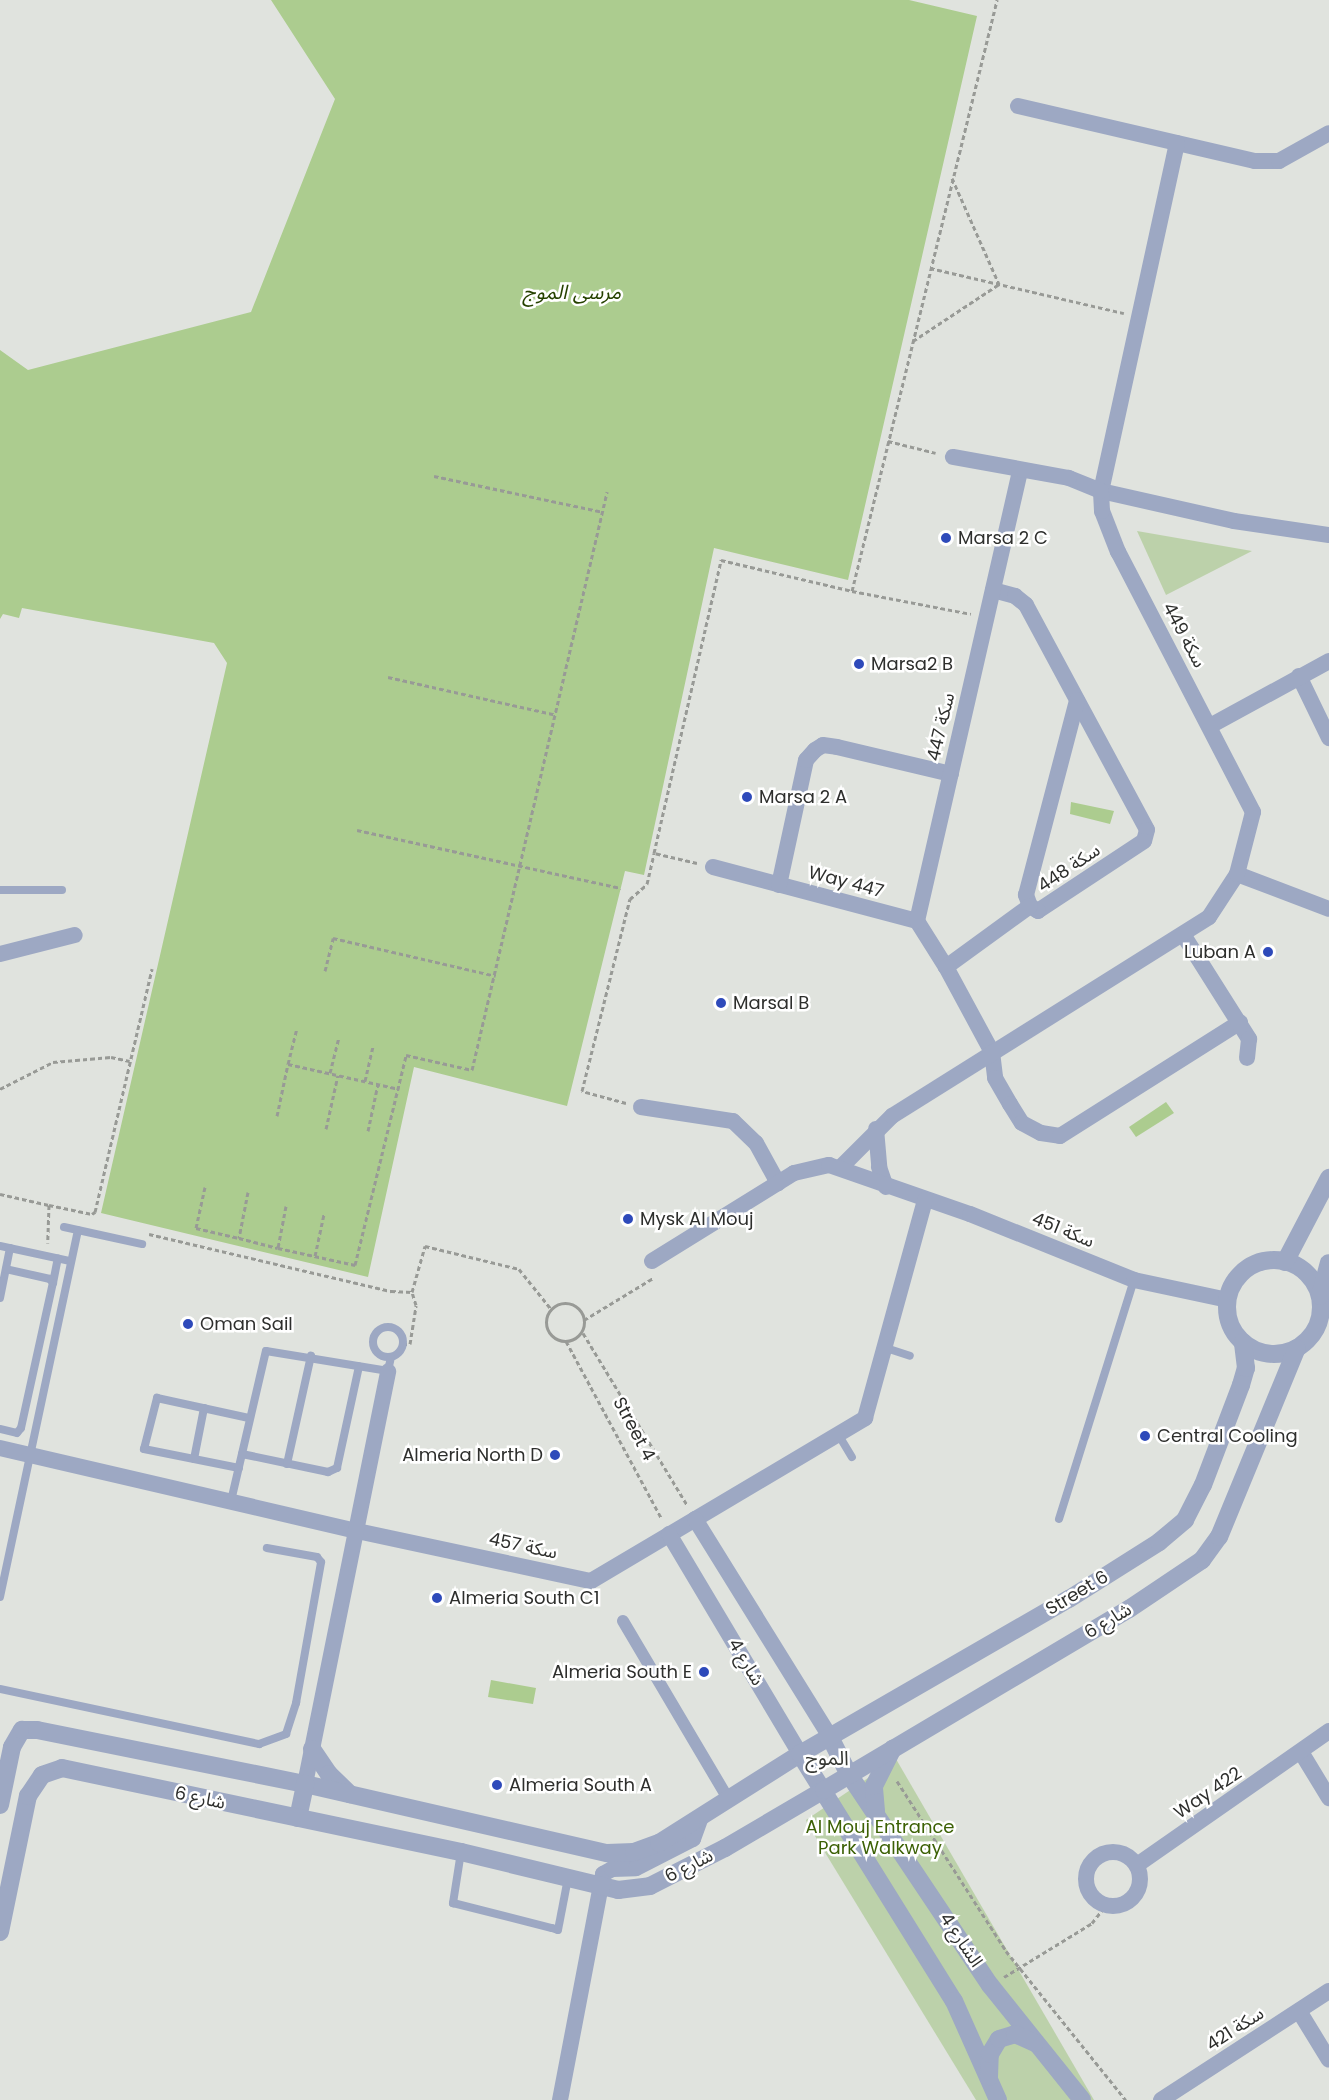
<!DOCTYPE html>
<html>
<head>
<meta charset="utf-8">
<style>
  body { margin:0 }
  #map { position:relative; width:1329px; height:2100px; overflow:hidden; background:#e0e3de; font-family:Poppins,"Noto Sans Arabic",sans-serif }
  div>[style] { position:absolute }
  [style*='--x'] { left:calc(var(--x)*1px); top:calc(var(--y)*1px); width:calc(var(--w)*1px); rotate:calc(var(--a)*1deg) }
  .green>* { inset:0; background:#bcd1aa }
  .water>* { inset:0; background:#accc8f }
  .path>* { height:3px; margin-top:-1.5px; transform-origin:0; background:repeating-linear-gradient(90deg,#989a96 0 4.5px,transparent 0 7.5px) }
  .path>.ring { margin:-1.5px; padding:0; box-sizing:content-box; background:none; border:3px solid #989a96; border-radius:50% }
  .service>* { height:8px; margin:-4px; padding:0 4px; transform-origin:4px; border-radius:4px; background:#9da8c3 }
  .service>.ring { margin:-4px; padding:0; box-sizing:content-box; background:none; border:8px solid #9da8c3; border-radius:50% }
  .pedestrian>* { height:12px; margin:-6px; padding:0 6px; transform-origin:6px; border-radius:6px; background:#9da8c3 }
  .minor>* { height:16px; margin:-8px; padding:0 8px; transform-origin:8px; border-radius:8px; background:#9da8c3 }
  .minor>.ring { margin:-8px; padding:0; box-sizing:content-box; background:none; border:16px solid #9da8c3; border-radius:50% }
  .tertiary>* { height:18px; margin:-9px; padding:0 9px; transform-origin:9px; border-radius:9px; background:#9da8c3 }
  .tertiary>.ring { margin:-9px; padding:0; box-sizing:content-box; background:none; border:18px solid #9da8c3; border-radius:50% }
  .dots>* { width:16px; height:16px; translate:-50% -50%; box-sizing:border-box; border:3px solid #fff; border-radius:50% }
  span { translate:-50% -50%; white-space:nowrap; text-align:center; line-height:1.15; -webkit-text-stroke:5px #fff; paint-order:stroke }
  .poi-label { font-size:18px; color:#2e2f2d }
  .left { translate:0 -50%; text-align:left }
  .right { translate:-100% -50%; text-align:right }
  .street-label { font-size:18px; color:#2e2f2d }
  .park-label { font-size:18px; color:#3c6105 }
  .water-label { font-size:20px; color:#264200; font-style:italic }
  .neighbourhood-label { font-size:20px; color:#373935 }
</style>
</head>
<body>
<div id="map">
  <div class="green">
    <i style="clip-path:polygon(1137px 531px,1252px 551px,1166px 595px)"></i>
    <i style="clip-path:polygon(896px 1759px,1094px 2100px,976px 2100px,807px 1823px,806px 1820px)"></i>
  </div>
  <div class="water">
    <i style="clip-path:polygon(271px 0,909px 0,977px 16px,848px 580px,714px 548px,644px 875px,625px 871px,567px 1106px,414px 1067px,368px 1277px,101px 1213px,227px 663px,214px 643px,22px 608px,19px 618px,3px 614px,0 619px,0 350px,28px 370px,251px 312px,335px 99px)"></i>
    <i style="clip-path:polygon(1071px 802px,1114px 811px,1110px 824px,1070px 814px)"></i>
    <i style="clip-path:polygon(1166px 1102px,1174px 1113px,1136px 1137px,1129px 1127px)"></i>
    <i style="clip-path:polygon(491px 1680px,536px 1688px,533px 1704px,488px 1697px)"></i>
  </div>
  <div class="path">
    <i style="--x:952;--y:178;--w:116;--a:66.1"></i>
    <i style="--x:930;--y:268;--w:199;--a:13.1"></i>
    <i style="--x:913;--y:341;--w:103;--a:-33.5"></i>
    <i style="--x:888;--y:441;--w:49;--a:14"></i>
    <i style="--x:434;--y:476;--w:173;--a:12"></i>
    <i style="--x:852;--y:591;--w:121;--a:10.9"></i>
    <i style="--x:388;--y:677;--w:172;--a:12.7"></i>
    <i style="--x:357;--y:830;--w:270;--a:12.4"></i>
    <i style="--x:697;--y:863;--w:44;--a:-166.9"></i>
    <i style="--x:654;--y:853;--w:301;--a:-77.1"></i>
    <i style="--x:721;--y:560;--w:135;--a:13.3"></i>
    <i style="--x:852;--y:591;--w:609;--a:-76.21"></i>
    <i style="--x:325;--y:971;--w:34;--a:-76"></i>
    <i style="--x:333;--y:938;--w:167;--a:13.1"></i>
    <i style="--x:288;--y:1064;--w:37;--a:-76"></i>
    <i style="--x:330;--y:1073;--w:36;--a:-76"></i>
    <i style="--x:365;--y:1081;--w:37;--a:-77"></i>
    <i style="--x:0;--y:1089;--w:59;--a:-27"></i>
    <i style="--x:53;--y:1062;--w:58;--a:-4.9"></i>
    <i style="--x:111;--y:1057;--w:19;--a:12"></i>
    <i style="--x:626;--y:1103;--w:46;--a:-164.7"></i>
    <i style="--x:582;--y:1091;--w:198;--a:-76"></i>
    <i style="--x:630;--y:899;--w:23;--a:-41"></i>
    <i style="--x:647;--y:884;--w:32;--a:-77"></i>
    <i style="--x:277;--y:1116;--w:53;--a:-78.1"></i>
    <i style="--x:288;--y:1064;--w:114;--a:12.7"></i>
    <i style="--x:326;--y:1129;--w:55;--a:-77.5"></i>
    <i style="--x:368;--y:1131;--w:48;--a:-78"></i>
    <i style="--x:205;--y:1187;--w:42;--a:102.4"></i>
    <i style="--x:196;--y:1228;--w:44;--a:13.1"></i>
    <i style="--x:248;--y:1192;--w:47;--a:101.1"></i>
    <i style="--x:239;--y:1238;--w:40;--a:14.4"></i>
    <i style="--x:0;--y:1194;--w:50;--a:12.7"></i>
    <i style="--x:49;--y:1205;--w:38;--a:92"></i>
    <i style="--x:49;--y:1205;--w:44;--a:11.8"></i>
    <i style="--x:92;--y:1214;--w:4;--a:-34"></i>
    <i style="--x:95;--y:1212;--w:250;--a:-76.8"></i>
    <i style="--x:286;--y:1206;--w:43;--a:100.8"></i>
    <i style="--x:278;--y:1248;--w:79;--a:12.4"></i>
    <i style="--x:355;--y:1265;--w:216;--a:-76.3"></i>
    <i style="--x:406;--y:1055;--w:68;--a:12.8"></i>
    <i style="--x:472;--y:1070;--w:594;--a:-76.85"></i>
    <i style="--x:149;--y:1234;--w:249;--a:13.3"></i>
    <i style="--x:391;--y:1291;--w:21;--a:3"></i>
    <i style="--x:412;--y:1292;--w:48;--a:-74.2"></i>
    <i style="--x:425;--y:1246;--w:97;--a:13.7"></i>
    <i style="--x:519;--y:1269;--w:51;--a:51.3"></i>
    <i style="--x:315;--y:1256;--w:43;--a:-77.9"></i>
    <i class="ring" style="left:546px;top:1303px;width:35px;height:35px"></i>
    <i style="--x:584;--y:1320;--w:81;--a:-31.3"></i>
    <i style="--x:583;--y:1333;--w:201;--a:58.8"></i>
    <i style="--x:566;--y:1341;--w:202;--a:61.7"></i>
    <i style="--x:403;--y:1344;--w:7;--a:0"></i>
    <i style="--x:410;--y:1344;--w:39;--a:-81"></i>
    <i style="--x:416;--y:1305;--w:14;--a:-107"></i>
    <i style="--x:897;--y:1781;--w:202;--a:57.3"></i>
    <i style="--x:1006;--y:1951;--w:191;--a:51.2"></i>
    <i style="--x:1004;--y:1977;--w:103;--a:-31.5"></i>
    <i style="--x:1092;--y:1923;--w:23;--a:-52"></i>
  </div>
  <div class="service">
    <i style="--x:0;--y:890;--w:62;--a:0"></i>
    <i style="--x:64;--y:1227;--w:80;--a:12.3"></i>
    <i style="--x:0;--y:1246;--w:72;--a:12.1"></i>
    <i style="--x:53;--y:1283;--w:25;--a:-79"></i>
    <i style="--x:0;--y:1298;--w:51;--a:-78.7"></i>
    <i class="ring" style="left:373px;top:1327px;width:22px;height:22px"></i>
    <i style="--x:886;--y:1348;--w:25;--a:18"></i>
    <i style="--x:0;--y:1429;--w:17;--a:13"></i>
    <i style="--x:17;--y:1433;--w:6;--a:-51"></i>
    <i style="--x:21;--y:1428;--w:148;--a:-77.6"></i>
    <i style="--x:53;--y:1283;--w:5;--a:-127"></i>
    <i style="--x:50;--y:1279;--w:45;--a:-167.2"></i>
    <i style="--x:838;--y:1434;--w:27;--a:59"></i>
    <i style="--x:242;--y:1454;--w:88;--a:11.8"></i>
    <i style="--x:328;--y:1472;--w:10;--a:-24"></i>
    <i style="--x:337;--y:1468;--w:104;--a:-77.8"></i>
    <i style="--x:194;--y:1459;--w:52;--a:-78.9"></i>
    <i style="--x:287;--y:1464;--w:111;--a:-77.5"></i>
    <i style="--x:239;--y:1468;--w:97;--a:-168.7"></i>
    <i style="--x:144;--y:1449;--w:53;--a:-75.7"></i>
    <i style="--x:157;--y:1398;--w:94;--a:12.3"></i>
    <i style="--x:231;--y:1501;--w:154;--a:-76.9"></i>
    <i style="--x:266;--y:1351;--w:124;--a:9.3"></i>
    <i style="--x:388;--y:1371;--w:14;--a:-78"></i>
    <i style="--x:1059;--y:1519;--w:250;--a:-72.6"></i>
    <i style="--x:0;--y:1597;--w:375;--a:-78"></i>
    <i style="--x:0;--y:1689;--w:265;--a:12"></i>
    <i style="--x:259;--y:1744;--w:29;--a:-20"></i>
    <i style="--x:286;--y:1734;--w:33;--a:-72"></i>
    <i style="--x:296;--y:1703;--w:143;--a:-79.9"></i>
    <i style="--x:321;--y:1562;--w:6;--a:-129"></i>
    <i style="--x:317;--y:1557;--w:51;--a:-169.8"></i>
    <i style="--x:461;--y:1852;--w:52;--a:98.9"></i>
    <i style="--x:453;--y:1903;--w:102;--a:14.2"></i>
    <i style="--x:552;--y:1928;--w:6;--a:18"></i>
    <i style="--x:558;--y:1930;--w:53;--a:-79.1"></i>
  </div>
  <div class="pedestrian">
    <i style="--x:623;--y:1621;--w:208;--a:59.4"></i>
  </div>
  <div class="minor">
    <i style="--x:1018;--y:106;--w:243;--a:13.1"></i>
    <i style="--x:1255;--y:161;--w:24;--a:0"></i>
    <i style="--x:1279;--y:161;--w:57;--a:-29.2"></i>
    <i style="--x:1177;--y:143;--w:356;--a:102.3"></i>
    <i style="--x:1101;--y:491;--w:136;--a:12.7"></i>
    <i style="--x:1234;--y:521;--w:96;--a:8.4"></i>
    <i style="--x:993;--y:590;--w:23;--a:15"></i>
    <i style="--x:1015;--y:596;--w:14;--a:39"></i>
    <i style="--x:1026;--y:605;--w:255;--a:61.7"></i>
    <i style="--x:1147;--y:830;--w:11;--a:105"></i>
    <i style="--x:1144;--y:841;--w:127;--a:146.6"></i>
    <i style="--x:1038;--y:911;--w:9;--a:-148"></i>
    <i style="--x:1030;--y:906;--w:12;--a:-110"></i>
    <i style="--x:1026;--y:895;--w:201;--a:-75.3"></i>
    <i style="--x:1299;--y:676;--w:69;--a:64.2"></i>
    <i style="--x:1210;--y:726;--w:136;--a:-28.6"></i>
    <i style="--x:713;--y:867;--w:211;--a:14.8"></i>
    <i style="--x:917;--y:921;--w:54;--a:57.8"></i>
    <i style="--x:1237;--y:874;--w:98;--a:20.8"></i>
    <i style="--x:779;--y:885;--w:128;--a:-77.8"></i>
    <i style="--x:806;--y:760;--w:13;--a:-48"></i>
    <i style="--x:815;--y:750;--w:9;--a:-32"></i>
    <i style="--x:823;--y:745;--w:14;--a:8"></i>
    <i style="--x:837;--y:747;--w:117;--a:13.3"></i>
    <i style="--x:1030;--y:906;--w:104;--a:144"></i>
    <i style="--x:946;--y:967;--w:97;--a:61.6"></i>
    <i style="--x:992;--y:1052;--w:26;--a:83"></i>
    <i style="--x:995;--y:1078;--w:30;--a:60"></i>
    <i style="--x:1010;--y:1104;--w:22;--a:58"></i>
    <i style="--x:1022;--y:1123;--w:21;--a:28"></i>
    <i style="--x:1041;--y:1133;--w:19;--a:9"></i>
    <i style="--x:1060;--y:1136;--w:213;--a:-32.3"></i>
    <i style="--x:917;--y:921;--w:462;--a:-77.1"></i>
    <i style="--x:1184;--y:936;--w:122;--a:57.7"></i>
    <i style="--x:1249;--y:1039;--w:19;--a:96"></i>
    <i style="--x:0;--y:954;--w:77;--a:-14.2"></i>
    <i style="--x:641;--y:1107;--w:93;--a:8.7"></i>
    <i style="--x:733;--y:1121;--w:32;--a:44"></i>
    <i style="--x:756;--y:1143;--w:46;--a:61.2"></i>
    <i style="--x:876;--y:1129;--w:38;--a:85"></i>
    <i style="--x:879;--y:1167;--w:21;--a:71"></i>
    <i style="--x:841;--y:1167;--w:72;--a:-45"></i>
    <i style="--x:892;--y:1116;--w:374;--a:-32.1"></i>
    <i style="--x:1209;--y:917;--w:51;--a:-56.9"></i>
    <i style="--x:1237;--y:874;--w:64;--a:-75.5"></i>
    <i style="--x:1253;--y:812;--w:293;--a:-117.4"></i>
    <i style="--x:1118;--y:552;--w:44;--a:-111.3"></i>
    <i style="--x:1102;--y:511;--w:20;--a:-93"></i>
    <i style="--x:1101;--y:491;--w:35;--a:-158"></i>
    <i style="--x:1069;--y:478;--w:118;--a:-169.7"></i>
    <i style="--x:652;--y:1261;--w:167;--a:-31.8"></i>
    <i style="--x:794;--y:1173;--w:36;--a:-13"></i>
    <i style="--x:829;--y:1165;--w:149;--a:19.2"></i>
    <i style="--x:970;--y:1214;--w:177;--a:21.9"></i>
    <i style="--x:1134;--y:1280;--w:96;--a:12"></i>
    <i style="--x:0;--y:1448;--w:367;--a:13.1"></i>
    <i style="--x:357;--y:1531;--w:239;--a:12.1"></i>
    <i style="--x:591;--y:1581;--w:319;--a:-30.7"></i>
    <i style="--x:865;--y:1418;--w:226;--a:-74.6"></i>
    <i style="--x:695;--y:1519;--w:256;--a:58.2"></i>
    <i style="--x:669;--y:1534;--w:256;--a:59.2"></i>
    <i style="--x:1301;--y:1752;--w:54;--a:58.7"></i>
    <i style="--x:305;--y:1784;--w:421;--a:-78.6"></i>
    <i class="ring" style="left:1086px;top:1852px;width:38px;height:38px"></i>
    <i style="--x:1137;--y:1865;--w:234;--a:-34.9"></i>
    <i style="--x:1299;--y:2011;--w:57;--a:58.5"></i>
    <i style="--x:560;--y:2100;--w:230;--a:-79.2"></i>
    <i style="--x:603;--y:1874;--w:10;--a:-29"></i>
    <i style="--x:612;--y:1869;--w:24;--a:-2"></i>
    <i style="--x:636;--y:1868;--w:64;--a:-27"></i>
    <i style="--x:693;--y:1839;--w:23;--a:-70"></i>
    <i style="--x:1161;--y:2100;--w:200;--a:-33"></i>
  </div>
  <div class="tertiary">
    <i class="ring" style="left:1227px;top:1260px;width:76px;height:76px"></i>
    <i style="--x:1285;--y:1262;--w:95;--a:-62.4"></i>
    <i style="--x:1320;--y:1296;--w:34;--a:-75"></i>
    <i style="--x:830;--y:1737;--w:40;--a:63.4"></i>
    <i style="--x:848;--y:1773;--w:255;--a:56.2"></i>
    <i style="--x:990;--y:1985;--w:147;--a:51.3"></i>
    <i style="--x:312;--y:1749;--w:30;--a:56"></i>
    <i style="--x:329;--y:1774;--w:29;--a:44"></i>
    <i style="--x:800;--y:1754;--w:291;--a:58.1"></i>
    <i style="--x:954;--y:2001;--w:108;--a:66"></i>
    <i style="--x:0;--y:1805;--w:59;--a:-78.3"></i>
    <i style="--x:12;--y:1747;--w:20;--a:-60"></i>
    <i style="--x:22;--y:1730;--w:15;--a:0"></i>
    <i style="--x:37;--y:1730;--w:273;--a:11.4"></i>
    <i style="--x:305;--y:1784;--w:310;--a:12.9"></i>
    <i style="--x:607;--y:1853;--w:27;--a:-2"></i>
    <i style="--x:634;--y:1852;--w:27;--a:-20"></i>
    <i style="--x:659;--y:1843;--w:167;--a:-32.3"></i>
    <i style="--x:800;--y:1754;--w:310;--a:-30"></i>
    <i style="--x:1069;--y:1599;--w:107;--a:-32.3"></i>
    <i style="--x:1159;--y:1542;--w:34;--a:-40"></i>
    <i style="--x:1185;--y:1520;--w:39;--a:-63"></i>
    <i style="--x:1203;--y:1485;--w:107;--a:-69.2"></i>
    <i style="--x:1241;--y:1385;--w:18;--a:-74"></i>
    <i style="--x:1246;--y:1368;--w:26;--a:-97"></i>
    <i style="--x:876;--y:1811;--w:25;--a:-95"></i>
    <i style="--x:874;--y:1786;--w:42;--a:-63.4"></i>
    <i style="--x:298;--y:1818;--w:35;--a:-78"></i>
    <i style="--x:0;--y:1932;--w:139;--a:-78.4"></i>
    <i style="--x:28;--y:1796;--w:25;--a:-56"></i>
    <i style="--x:42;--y:1775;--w:21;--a:-19"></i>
    <i style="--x:62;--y:1768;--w:408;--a:11.9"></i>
    <i style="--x:461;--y:1852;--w:162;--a:13.6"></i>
    <i style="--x:618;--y:1890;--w:32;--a:-7"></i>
    <i style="--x:650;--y:1886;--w:84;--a:-26.9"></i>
    <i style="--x:725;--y:1848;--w:115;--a:-30.4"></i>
    <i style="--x:824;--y:1790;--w:355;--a:-30.7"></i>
    <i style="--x:1129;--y:1609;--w:88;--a:-33.9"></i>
    <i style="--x:1202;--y:1560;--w:29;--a:-54"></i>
    <i style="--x:1219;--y:1537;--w:204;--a:-67.6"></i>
    <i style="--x:989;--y:2077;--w:23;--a:-88"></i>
    <i style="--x:990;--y:2054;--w:17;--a:-59"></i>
    <i style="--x:999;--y:2039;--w:17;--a:-17"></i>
    <i style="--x:1015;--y:2034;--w:22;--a:24"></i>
  </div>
  <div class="dots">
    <i style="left:946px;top:538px;background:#2e4aba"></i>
    <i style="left:859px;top:664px;background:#2e4aba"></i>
    <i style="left:747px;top:797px;background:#2e4aba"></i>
    <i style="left:1268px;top:952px;background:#2e4aba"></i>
    <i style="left:721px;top:1003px;background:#2e4aba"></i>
    <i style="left:628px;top:1219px;background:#2e4aba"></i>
    <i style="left:188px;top:1324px;background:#2e4aba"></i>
    <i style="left:1145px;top:1436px;background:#2e4aba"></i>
    <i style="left:555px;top:1455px;background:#2e4aba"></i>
    <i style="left:437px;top:1598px;background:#2e4aba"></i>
    <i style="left:704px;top:1672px;background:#2e4aba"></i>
    <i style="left:497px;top:1785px;background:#2e4aba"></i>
  </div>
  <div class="poi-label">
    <span class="left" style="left:958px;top:538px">Marsa 2 C</span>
    <span class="left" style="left:871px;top:664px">Marsa2 B</span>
    <span class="left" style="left:759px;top:797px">Marsa 2 A</span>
    <span class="right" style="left:1256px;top:952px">Luban A</span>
    <span class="left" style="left:733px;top:1003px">Marsal B</span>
    <span class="left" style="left:640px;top:1219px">Mysk Al Mouj</span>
    <span class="left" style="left:200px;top:1324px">Oman Sail</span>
    <span class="left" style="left:1157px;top:1436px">Central Cooling</span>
    <span class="right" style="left:543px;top:1455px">Almeria North D</span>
    <span class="left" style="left:449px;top:1598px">Almeria South C1</span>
    <span class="right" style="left:692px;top:1672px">Almeria South E</span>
    <span class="left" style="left:509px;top:1785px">Almeria South A</span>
  </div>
  <div class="street-label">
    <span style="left:1184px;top:635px;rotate:62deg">سكة 449</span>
    <span style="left:941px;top:727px;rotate:-77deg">سكة 447</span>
    <span style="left:1069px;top:868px;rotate:-34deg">سكة 448</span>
    <span style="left:846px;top:882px;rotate:15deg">Way 447</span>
    <span style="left:1063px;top:1230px;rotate:22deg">سكة 451</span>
    <span style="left:634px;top:1429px;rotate:62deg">Street 4</span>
    <span style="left:523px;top:1546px;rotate:12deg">سكة 457</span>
    <span style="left:1077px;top:1593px;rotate:-31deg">Street 6</span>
    <span style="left:1108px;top:1621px;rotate:-31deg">شارع 6</span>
    <span style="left:746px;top:1662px;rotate:59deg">شارع 4</span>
    <span style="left:1208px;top:1793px;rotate:-34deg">Way 422</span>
    <span style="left:200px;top:1798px;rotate:12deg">شارع 6</span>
    <span style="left:689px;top:1866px;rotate:-27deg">شارع 6</span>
    <span style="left:961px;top:1940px;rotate:56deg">الشارع 4</span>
    <span style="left:1235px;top:2029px;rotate:-33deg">سكة 421</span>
  </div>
  <div class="park-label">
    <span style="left:880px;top:1838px">Al Mouj Entrance<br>Park Walkway</span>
  </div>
  <div class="water-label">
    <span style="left:572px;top:292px">مرسى الموج</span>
  </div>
  <div class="neighbourhood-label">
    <span style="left:827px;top:1758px">الموج</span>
  </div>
</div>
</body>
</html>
